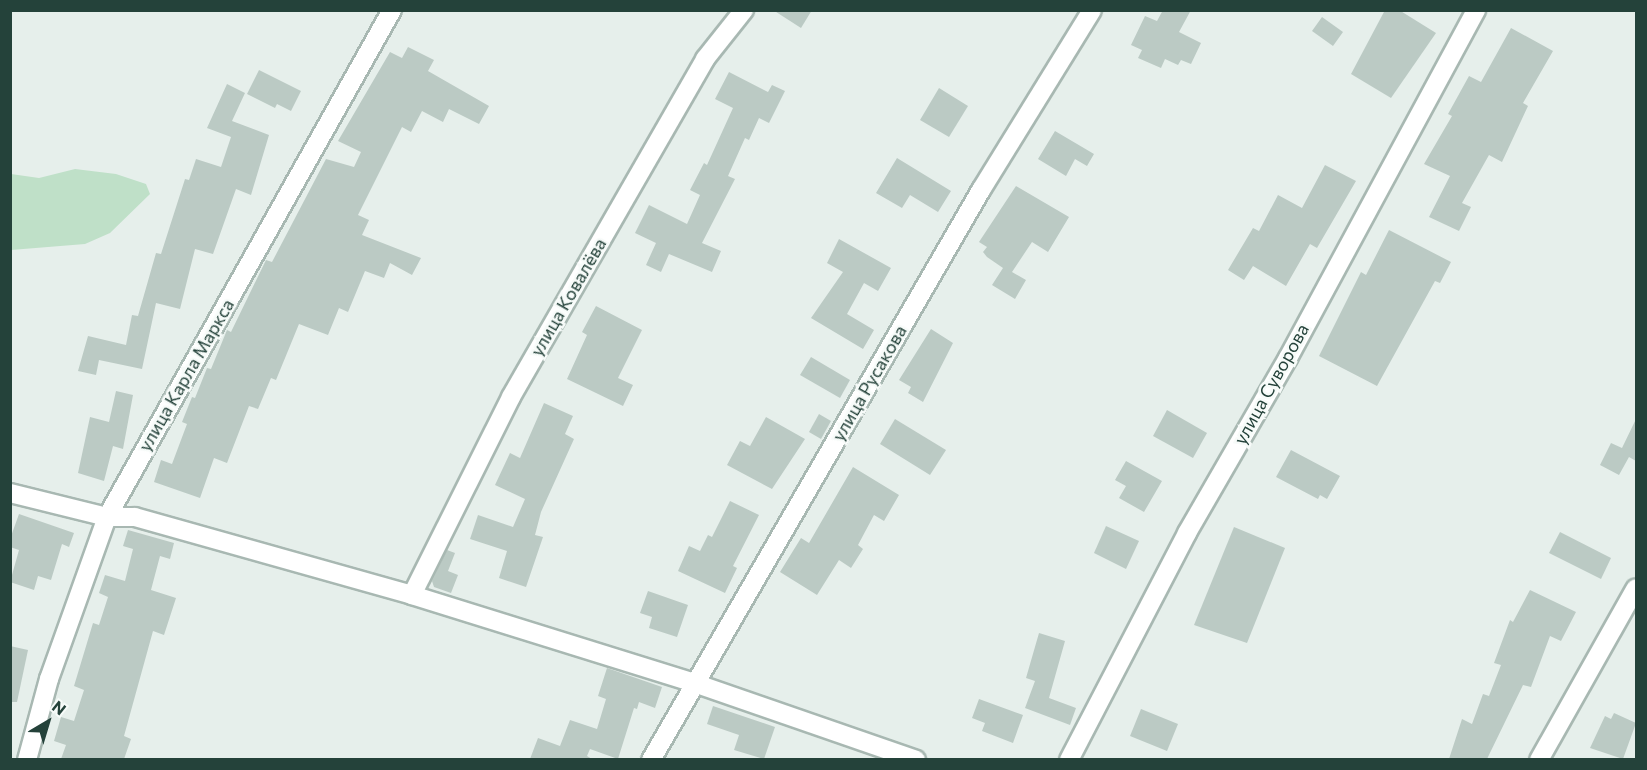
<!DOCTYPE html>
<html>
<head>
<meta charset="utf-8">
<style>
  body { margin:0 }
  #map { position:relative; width:1647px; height:770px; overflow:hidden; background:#e6efeb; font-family:Commissioner,sans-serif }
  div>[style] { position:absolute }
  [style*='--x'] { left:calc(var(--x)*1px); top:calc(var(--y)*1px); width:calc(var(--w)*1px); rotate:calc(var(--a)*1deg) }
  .green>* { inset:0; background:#bfe0c8 }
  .building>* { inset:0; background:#bbcac4 }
  .roads { filter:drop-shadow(2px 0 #a8b8b2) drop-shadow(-2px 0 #a8b8b2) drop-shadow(0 2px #a8b8b2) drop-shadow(0 -2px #a8b8b2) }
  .minor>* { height:18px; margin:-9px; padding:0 9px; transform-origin:9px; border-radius:9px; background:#fff }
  span { translate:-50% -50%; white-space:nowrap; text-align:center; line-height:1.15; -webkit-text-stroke:5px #f7fbf9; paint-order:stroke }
  .street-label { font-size:18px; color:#24423a }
  .frame { position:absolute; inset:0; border:12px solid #24423a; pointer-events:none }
  .north { position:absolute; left:18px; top:692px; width:60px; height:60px; -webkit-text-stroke:4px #f7fbf9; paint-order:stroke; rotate:38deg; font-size:16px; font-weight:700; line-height:24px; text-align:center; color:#24423a }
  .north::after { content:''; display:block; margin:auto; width:21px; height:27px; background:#24423a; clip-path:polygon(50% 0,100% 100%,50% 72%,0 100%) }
</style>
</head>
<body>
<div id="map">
  <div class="green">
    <i style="clip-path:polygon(75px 169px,116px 174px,146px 184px,150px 194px,110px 233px,85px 244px,11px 250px,11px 174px,39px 178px)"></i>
  </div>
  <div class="building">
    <i style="clip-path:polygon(773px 10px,812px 10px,801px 28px)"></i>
    <i style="clip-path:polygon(1163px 10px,1191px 10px,1179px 32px,1201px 43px,1191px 64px,1181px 60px,1178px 65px,1165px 59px,1161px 68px,1138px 58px,1142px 50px,1131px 45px,1145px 16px,1157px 21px)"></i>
    <i style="clip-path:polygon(1385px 10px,1399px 10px,1436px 33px,1391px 98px,1351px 74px)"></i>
    <i style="clip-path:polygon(1322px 17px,1343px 32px,1333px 46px,1312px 31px)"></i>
    <i style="clip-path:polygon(1511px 28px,1553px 51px,1523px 103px,1528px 106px,1502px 162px,1489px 155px,1462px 203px,1471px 207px,1459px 231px,1429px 217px,1450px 176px,1424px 164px,1452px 116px,1448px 114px,1469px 76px,1481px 82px)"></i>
    <i style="clip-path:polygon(408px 47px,434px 60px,428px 71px,489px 106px,479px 124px,449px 109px,443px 122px,422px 111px,411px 132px,402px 127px,358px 215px,369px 220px,362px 235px,421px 258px,412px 275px,390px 263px,384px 278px,365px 271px,348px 312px,339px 308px,328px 335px,299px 324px,276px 380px,271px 378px,258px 409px,249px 406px,227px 463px,214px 458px,200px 498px,154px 482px,161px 460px,172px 464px,187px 424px,182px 422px,192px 397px,195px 398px,207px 368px,211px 369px,227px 330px,231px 332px,266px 260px,272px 262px,326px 159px,354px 167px,361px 152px,338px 141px,390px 52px,402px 58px)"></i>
    <i style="clip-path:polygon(259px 70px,301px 91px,291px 111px,277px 104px,275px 108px,247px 94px)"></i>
    <i style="clip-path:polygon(729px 72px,768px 92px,772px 85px,785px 91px,769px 123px,759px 118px,749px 140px,745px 138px,728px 176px,735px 179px,702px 243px,721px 251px,712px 272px,669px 254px,661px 272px,646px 265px,656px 243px,635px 233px,649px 205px,687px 224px,700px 195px,690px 190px,704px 163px,707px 165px,733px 108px,715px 99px)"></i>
    <i style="clip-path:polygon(227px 84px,245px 93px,232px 121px,269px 135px,251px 195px,236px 189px,213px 254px,195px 249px,180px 309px,156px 303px,142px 369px,99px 360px,96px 375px,78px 371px,88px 336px,126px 345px,132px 315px,138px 316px,156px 253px,161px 254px,185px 179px,189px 180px,196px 159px,221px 167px,231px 137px,207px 128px)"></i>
    <i style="clip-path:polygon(939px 88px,968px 106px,949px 137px,920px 120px)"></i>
    <i style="clip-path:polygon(1055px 131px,1094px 154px,1087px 166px,1075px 159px,1066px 176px,1038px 159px)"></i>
    <i style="clip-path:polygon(897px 158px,951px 191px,938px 212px,910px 195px,902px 208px,876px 193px)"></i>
    <i style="clip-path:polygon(1325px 165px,1356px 181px,1317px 248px,1310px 244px,1286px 286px,1253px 266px,1244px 280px,1228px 270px,1253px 228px,1259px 231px,1278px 195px,1302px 208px)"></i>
    <i style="clip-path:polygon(1016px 186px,1069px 217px,1048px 252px,1032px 242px,1012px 272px,1026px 280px,1015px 299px,992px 285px,1003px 268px,987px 257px,983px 252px,987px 247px,979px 242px)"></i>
    <i style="clip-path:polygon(1389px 230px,1451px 262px,1440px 283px,1435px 281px,1377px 386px,1319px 356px,1361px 272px,1366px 275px)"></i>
    <i style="clip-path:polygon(839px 239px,891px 268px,878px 291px,864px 283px,847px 314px,874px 330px,863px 349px,811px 318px,843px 272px,827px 263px)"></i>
    <i style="clip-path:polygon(596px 306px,642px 330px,618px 378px,633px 385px,623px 406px,567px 379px,587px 335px,582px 332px)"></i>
    <i style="clip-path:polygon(931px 329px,953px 343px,923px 402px,908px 393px,911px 387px,899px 380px)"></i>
    <i style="clip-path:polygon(811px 357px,850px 380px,840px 398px,800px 375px)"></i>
    <i style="clip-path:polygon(116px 391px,133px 395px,123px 449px,113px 446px,104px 481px,78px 473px,90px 417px,109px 422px)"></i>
    <i style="clip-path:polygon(544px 403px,573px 416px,565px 434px,574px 439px,541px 512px,535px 535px,543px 537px,526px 587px,499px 578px,507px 551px,470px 539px,478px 515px,513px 527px,525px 499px,495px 485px,510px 453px,520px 458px)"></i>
    <i style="clip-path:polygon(1167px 410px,1207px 433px,1193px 458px,1153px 436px)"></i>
    <i style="clip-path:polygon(819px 414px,831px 421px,821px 439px,809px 432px)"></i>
    <i style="clip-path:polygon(766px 417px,805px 439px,772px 489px,727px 465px,740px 441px,750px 446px)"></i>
    <i style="clip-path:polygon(895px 419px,946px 450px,930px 475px,880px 444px)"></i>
    <i style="clip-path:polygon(1636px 419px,1636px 461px,1629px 457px,1619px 475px,1600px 465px,1611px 443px,1622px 448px)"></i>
    <i style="clip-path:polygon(1291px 450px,1340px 476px,1327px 499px,1320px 495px,1318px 499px,1276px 477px)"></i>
    <i style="clip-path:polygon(1126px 461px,1162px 481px,1144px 512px,1119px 498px,1126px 486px,1115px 480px)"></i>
    <i style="clip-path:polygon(853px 467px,899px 495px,884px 521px,874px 515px,858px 545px,863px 549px,851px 568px,839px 560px,817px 595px,780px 572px,801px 538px,809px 543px)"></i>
    <i style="clip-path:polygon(730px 501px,759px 515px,733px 566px,737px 568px,725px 593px,678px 571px,689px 546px,700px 551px,708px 535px,712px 537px)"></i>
    <i style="clip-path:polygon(19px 514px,74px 533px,69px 547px,62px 544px,51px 580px,38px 576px,34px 590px,10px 582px,19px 550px,10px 547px,10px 539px)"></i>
    <i style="clip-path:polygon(1106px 526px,1139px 541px,1126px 569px,1094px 553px)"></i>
    <i style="clip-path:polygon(1234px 527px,1285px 548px,1247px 643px,1194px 625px)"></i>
    <i style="clip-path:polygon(128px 530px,174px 543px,170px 559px,160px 556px,151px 590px,176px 598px,164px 635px,153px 631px,124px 736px,131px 739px,124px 759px,61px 759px,66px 745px,54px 741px,61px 717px,74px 721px,84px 690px,74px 686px,93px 623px,99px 625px,108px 597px,99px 593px,105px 575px,125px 581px,133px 549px,123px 546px)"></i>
    <i style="clip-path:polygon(1560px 532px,1611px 558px,1601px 579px,1549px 553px)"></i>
    <i style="clip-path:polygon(447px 550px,455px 553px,448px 571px,458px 575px,451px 593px,434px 587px,432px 581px)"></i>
    <i style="clip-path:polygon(1530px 590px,1576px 612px,1561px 641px,1550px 636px,1531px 687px,1523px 685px,1487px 759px,1449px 759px,1462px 719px,1472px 724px,1483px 694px,1489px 696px,1501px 665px,1494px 663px,1510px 620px,1513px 622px)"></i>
    <i style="clip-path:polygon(648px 591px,688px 605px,677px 637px,649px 628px,652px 617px,640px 613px)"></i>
    <i style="clip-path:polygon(1039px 633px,1065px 641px,1049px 698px,1076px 708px,1070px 725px,1025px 708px,1035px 681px,1026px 678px)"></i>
    <i style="clip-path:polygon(10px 646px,28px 650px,17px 702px,10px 702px)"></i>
    <i style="clip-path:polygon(607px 668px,662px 687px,655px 708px,639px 702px,637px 709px,634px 708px,618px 759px,590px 749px,587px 756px,592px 759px,530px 759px,538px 738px,560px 746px,570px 720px,597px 729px,606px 699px,598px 696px)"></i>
    <i style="clip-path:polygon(979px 699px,1023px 715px,1013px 743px,982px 731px,985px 723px,972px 718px)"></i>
    <i style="clip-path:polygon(713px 706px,775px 727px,764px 759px,734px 750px,739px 735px,707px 724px)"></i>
    <i style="clip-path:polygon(1141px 709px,1178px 724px,1167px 751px,1130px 736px)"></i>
    <i style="clip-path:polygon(1614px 713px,1636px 723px,1623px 759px,1590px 748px,1605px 716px,1611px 719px)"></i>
  </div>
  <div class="roads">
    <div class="minor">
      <i style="--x:10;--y:493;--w:100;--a:13.9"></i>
      <i style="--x:107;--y:517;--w:28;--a:0"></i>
      <i style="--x:135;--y:517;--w:288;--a:15.7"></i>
      <i style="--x:412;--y:595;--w:295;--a:17.3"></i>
      <i style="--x:694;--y:683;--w:235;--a:19.1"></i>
      <i style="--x:412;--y:595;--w:221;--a:-63.4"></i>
      <i style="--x:511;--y:397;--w:390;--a:-60.1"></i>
      <i style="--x:705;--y:59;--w:63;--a:-51.5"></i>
      <i style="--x:27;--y:760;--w:84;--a:-74.8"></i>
      <i style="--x:49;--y:679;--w:172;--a:-70.3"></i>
      <i style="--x:107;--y:517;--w:582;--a:-60.66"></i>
      <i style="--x:651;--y:760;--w:659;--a:-59.93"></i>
      <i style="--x:981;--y:190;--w:211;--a:-58.3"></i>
      <i style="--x:1069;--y:760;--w:256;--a:-62.5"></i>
      <i style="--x:1187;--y:533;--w:202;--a:-60"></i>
      <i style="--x:1288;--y:358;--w:396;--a:-61.6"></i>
      <i style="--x:1539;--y:760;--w:197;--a:-60.6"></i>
    </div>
  </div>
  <div class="street-label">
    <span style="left:568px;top:297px;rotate:-60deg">улица Ковалёва</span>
    <span style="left:186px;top:375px;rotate:-60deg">улица Карла Маркса</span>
    <span style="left:869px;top:383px;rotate:-60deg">улица Русакова</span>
    <span style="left:1271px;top:384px;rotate:-61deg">улица Суворова</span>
  </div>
  <div class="frame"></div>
  <div class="north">N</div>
</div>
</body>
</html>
